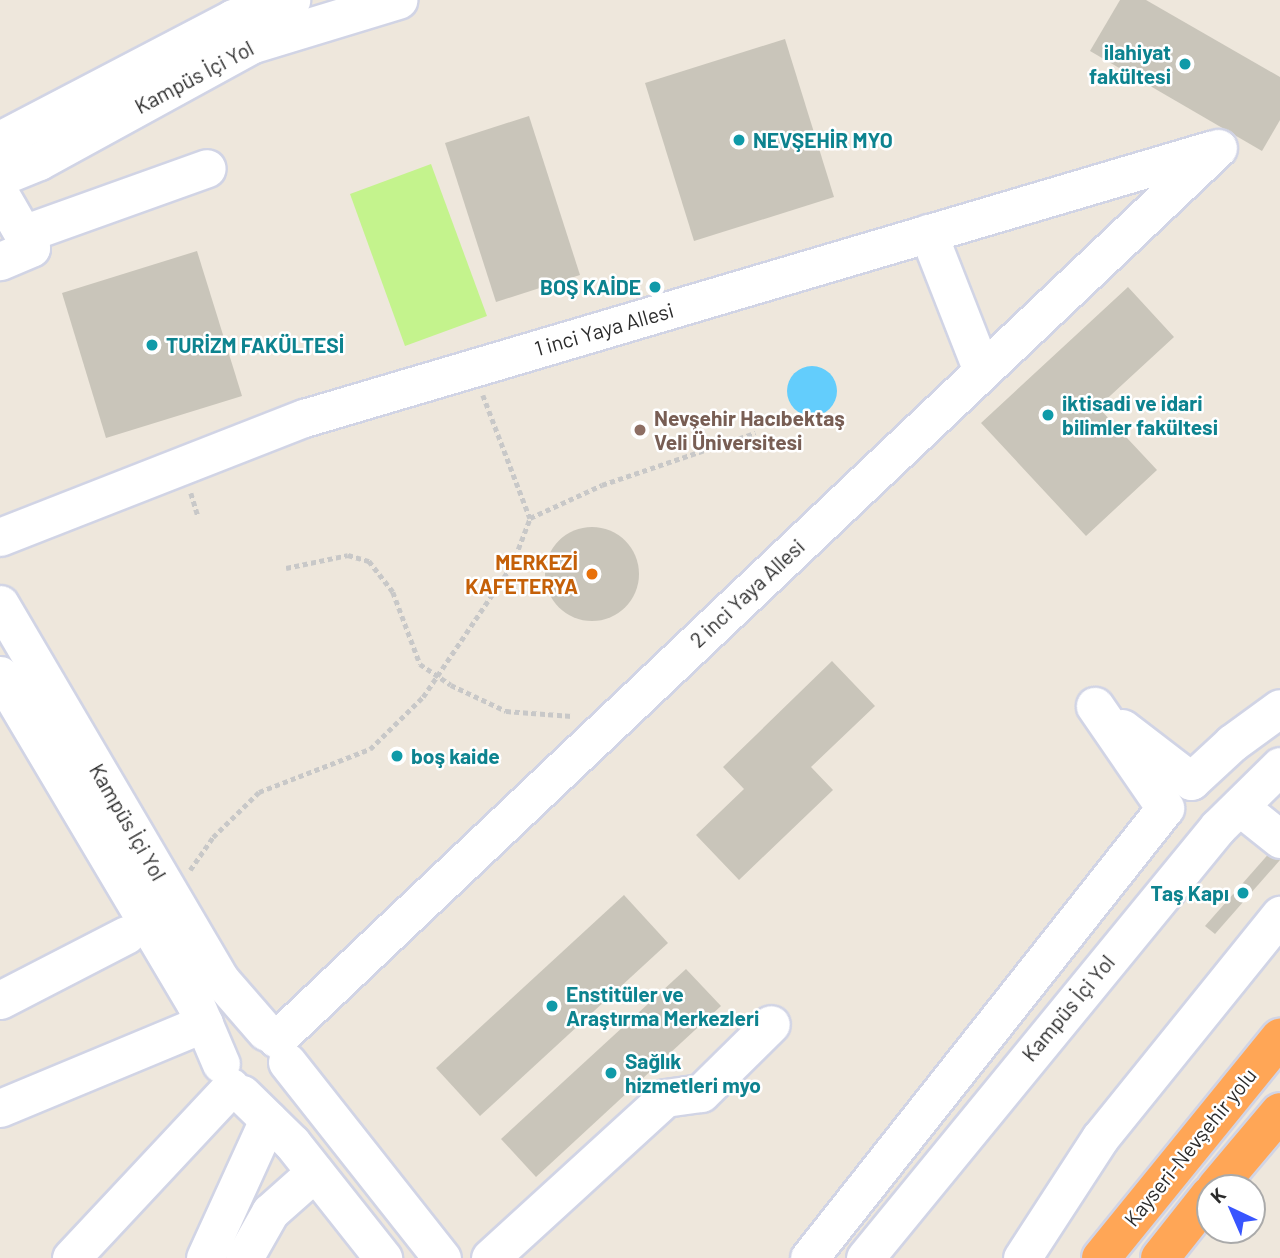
<!DOCTYPE html>
<html>
<head>
<meta charset="utf-8">
<style>
  body { margin:0 }
  #map { position:relative; width:1280px; height:1258px; overflow:hidden; background:#eee7dc; font-family:Barlow,sans-serif }
  div>[style] { position:absolute }
  [style*='--x'] { left:calc(var(--x)*1px); top:calc(var(--y)*1px); width:calc(var(--w)*1px); rotate:calc(var(--a)*1deg) }
  .pitch>* { inset:0; background:#c4f38d }
  .water>* { inset:0; background:#63cdfc }
  .round { border-radius:50% }
  .building>* { inset:0; background:#c9c5ba }
  .path>* { height:4.5px; margin-top:-2.25px; transform-origin:0; background:repeating-linear-gradient(90deg,#c8c8c8 0 5px,transparent 0 8.5px) }
  .roads { filter:drop-shadow(2px 0 #d1d4e5) drop-shadow(-2px 0 #d1d4e5) drop-shadow(0 2px #d1d4e5) drop-shadow(0 -2px #d1d4e5) }
  .minor>* { height:37px; margin:-18.5px; padding:0 18.5px; transform-origin:18.5px; border-radius:18.5px; background:#fff }
  .highway>* { height:38px; margin:-19px; padding:0 19px; transform-origin:19px; border-radius:19px; background:#ffa656 }
  .dots>* { width:19px; height:19px; translate:-50% -50%; box-sizing:border-box; border:4px solid #fff; border-radius:50% }
  span { translate:-50% -50%; white-space:nowrap; text-align:center; line-height:1.15; -webkit-text-stroke:5px #fff; paint-order:stroke }
  .culture-label { font-size:21px; color:#0d838f; font-weight:700 }
  .right { translate:-100% -50%; text-align:right }
  .left { translate:0 -50%; text-align:left }
  .street-label { font-size:21px; color:#2b2b2b }
  .education-label { font-size:21px; color:#785e54; font-weight:700 }
  .food-label { font-size:21px; color:#c56008; font-weight:700 }
  .north { position:absolute; left:1196px; top:1174px; width:70px; height:70px; box-sizing:border-box; background:#fff; border:2px solid #aaa; border-radius:50%; rotate:316deg; font-size:19px; font-weight:700; line-height:28px; text-align:center; color:#2b2b2b }
  .north::after { content:''; display:block; margin:auto; width:24px; height:32px; background:#3855ff; clip-path:polygon(50% 0,100% 100%,50% 72%,0 100%) }
</style>
</head>
<body>
<div id="map">
  <div class="pitch">
    <i style="clip-path:polygon(431px 164px,487px 316px,405px 346px,350px 194px)"></i>
  </div>
  <div class="water">
    <i class="round" style="left:787px;top:366px;width:50px;height:50px"></i>
  </div>
  <div class="building">
    <i style="clip-path:polygon(1120px 0,1146px 0,1280px 77px,1280px 120px,1262px 151px,1090px 51px)"></i>
    <i style="clip-path:polygon(785px 39px,834px 197px,694px 241px,645px 83px)"></i>
    <i style="clip-path:polygon(529px 116px,580px 275px,496px 302px,445px 143px)"></i>
    <i style="clip-path:polygon(197px 251px,242px 396px,106px 438px,62px 293px)"></i>
    <i style="clip-path:polygon(1128px 287px,1174px 337px,1098px 407px,1157px 470px,1086px 536px,981px 423px)"></i>
    <i class="round" style="left:545px;top:527px;width:94px;height:94px"></i>
    <i style="clip-path:polygon(832px 661px,875px 706px,811px 767px,833px 790px,739px 880px,696px 835px,744px 789px,723px 767px)"></i>
    <i style="clip-path:polygon(1280px 841px,1280px 860px,1215px 934px,1205px 926px)"></i>
    <i style="clip-path:polygon(624px 895px,668px 943px,480px 1116px,436px 1068px)"></i>
    <i style="clip-path:polygon(686px 969px,721px 1006px,536px 1177px,501px 1139px)"></i>
  </div>
  <div class="path">
    <i style="--x:483;--y:395;--w:132;--a:69.1"></i>
    <i style="--x:191;--y:493;--w:24;--a:73"></i>
    <i style="--x:286;--y:568;--w:63;--a:-11.8"></i>
    <i style="--x:348;--y:555;--w:22;--a:16"></i>
    <i style="--x:369;--y:561;--w:39;--a:52"></i>
    <i style="--x:393;--y:592;--w:77;--a:69.4"></i>
    <i style="--x:420;--y:664;--w:37;--a:34"></i>
    <i style="--x:451;--y:685;--w:61;--a:25.3"></i>
    <i style="--x:506;--y:711;--w:66;--a:4.3"></i>
    <i style="--x:190;--y:870;--w:40;--a:-55.1"></i>
    <i style="--x:213;--y:837;--w:64;--a:-44.4"></i>
    <i style="--x:259;--y:792;--w:119;--a:-21.2"></i>
    <i style="--x:370;--y:749;--w:74;--a:-44.5"></i>
    <i style="--x:423;--y:697;--w:159;--a:-56"></i>
    <i style="--x:512;--y:565;--w:50;--a:-69"></i>
    <i style="--x:530;--y:518;--w:79;--a:-24.6"></i>
    <i style="--x:602;--y:485;--w:162;--a:-18.8"></i>
  </div>
  <div class="roads">
    <div class="minor">
      <i style="--x:0;--y:140;--w:263;--a:-27.6"></i>
      <i style="--x:233;--y:18;--w:61;--a:-17.2"></i>
      <i style="--x:0;--y:177;--w:42;--a:-22.3"></i>
      <i style="--x:39;--y:161;--w:244;--a:-28.7"></i>
      <i style="--x:253;--y:44;--w:152;--a:-16.9"></i>
      <i style="--x:0;--y:194;--w:62;--a:60.1"></i>
      <i style="--x:31;--y:248;--w:34;--a:157"></i>
      <i style="--x:928;--y:233;--w:148;--a:68.6"></i>
      <i style="--x:23;--y:234;--w:195;--a:-19.7"></i>
      <i style="--x:0;--y:537;--w:326;--a:-21.4"></i>
      <i style="--x:304;--y:418;--w:945;--a:-16.48"></i>
      <i style="--x:0;--y:604;--w:435;--a:59.6"></i>
      <i style="--x:220;--y:979;--w:70;--a:49"></i>
      <i style="--x:0;--y:675;--w:382;--a:59.3"></i>
      <i style="--x:195;--y:1003;--w:66;--a:66.9"></i>
      <i style="--x:1122;--y:728;--w:87;--a:37.5"></i>
      <i style="--x:1191;--y:781;--w:56;--a:-42.8"></i>
      <i style="--x:1232;--y:743;--w:59;--a:-36.1"></i>
      <i style="--x:1240;--y:807;--w:51;--a:38.7"></i>
      <i style="--x:0;--y:1000;--w:142;--a:-27.3"></i>
      <i style="--x:277;--y:1039;--w:1296;--a:-43.44"></i>
      <i style="--x:287;--y:1062;--w:250;--a:51.7"></i>
      <i style="--x:242;--y:1094;--w:70;--a:44.4"></i>
      <i style="--x:292;--y:1143;--w:147;--a:51.6"></i>
      <i style="--x:0;--y:1108;--w:221;--a:-22.6"></i>
      <i style="--x:71;--y:1258;--w:234;--a:-46.9"></i>
      <i style="--x:205;--y:1258;--w:152;--a:-65.5"></i>
      <i style="--x:244;--y:1258;--w:53;--a:-60.5"></i>
      <i style="--x:270;--y:1212;--w:60;--a:-41.6"></i>
      <i style="--x:490;--y:1258;--w:237;--a:-42.4"></i>
      <i style="--x:665;--y:1098;--w:36;--a:-8"></i>
      <i style="--x:701;--y:1093;--w:98;--a:-44.6"></i>
      <i style="--x:809;--y:1258;--w:574;--a:-51.65"></i>
      <i style="--x:1165;--y:808;--w:124;--a:-124.5"></i>
      <i style="--x:865;--y:1258;--w:557;--a:-50.68"></i>
      <i style="--x:1218;--y:827;--w:87;--a:-44.5"></i>
      <i style="--x:1022;--y:1258;--w:143;--a:-57"></i>
      <i style="--x:1100;--y:1138;--w:287;--a:-51.1"></i>
    </div>
    <div class="highway">
      <i style="--x:1216;--y:1188;--w:99;--a:-49.9"></i>
      <i style="--x:1101;--y:1258;--w:284;--a:-50.9"></i>
      <i style="--x:1160;--y:1258;--w:80;--a:-51.6"></i>
    </div>
  </div>
  <div class="dots">
    <i style="left:1185px;top:64px;background:#0f9aa8"></i>
    <i style="left:739px;top:140px;background:#0f9aa8"></i>
    <i style="left:655px;top:287px;background:#0f9aa8"></i>
    <i style="left:152px;top:345px;background:#0f9aa8"></i>
    <i style="left:1048px;top:415px;background:#0f9aa8"></i>
    <i style="left:640px;top:430px;background:#8d6e63"></i>
    <i style="left:592px;top:574px;background:#e8710a"></i>
    <i style="left:397px;top:756px;background:#0f9aa8"></i>
    <i style="left:1243px;top:893px;background:#0f9aa8"></i>
    <i style="left:552px;top:1006px;background:#0f9aa8"></i>
    <i style="left:611px;top:1073px;background:#0f9aa8"></i>
  </div>
  <div class="culture-label">
    <span class="right" style="left:1171px;top:64px">ilahiyat<br>fakültesi</span>
    <span class="left" style="left:753px;top:140px">NEVŞEHİR MYO</span>
    <span class="right" style="left:641px;top:287px">BOŞ KAİDE</span>
    <span class="left" style="left:166px;top:345px">TURİZM FAKÜLTESİ</span>
    <span class="left" style="left:1062px;top:415px">iktisadi ve idari<br>bilimler fakültesi</span>
    <span class="left" style="left:411px;top:756px">boş kaide</span>
    <span class="right" style="left:1229px;top:893px">Taş Kapı</span>
    <span class="left" style="left:566px;top:1006px">Enstitüler ve<br>Araştırma Merkezleri</span>
    <span class="left" style="left:625px;top:1073px">Sağlık<br>hizmetleri myo</span>
  </div>
  <div class="street-label">
    <span style="left:194px;top:77px;rotate:-28deg">Kampüs İçi Yol</span>
    <span style="left:604px;top:329px;rotate:-16deg">1 inci Yaya Allesi</span>
    <span style="left:747px;top:593px;rotate:-43deg">2 inci Yaya Allesi</span>
    <span style="left:128px;top:822px;rotate:60deg">Kampüs İçi Yol</span>
    <span style="left:1068px;top:1008px;rotate:-50deg">Kampüs İçi Yol</span>
    <span style="left:1190px;top:1147px;rotate:-51deg">Kayseri-Nevşehir yolu</span>
  </div>
  <div class="education-label">
    <span class="left" style="left:654px;top:430px">Nevşehir Hacıbektaş<br>Veli Üniversitesi</span>
  </div>
  <div class="food-label">
    <span class="right" style="left:578px;top:574px">MERKEZİ<br>KAFETERYA</span>
  </div>
  <div class="north">K</div>
</div>
</body>
</html>
